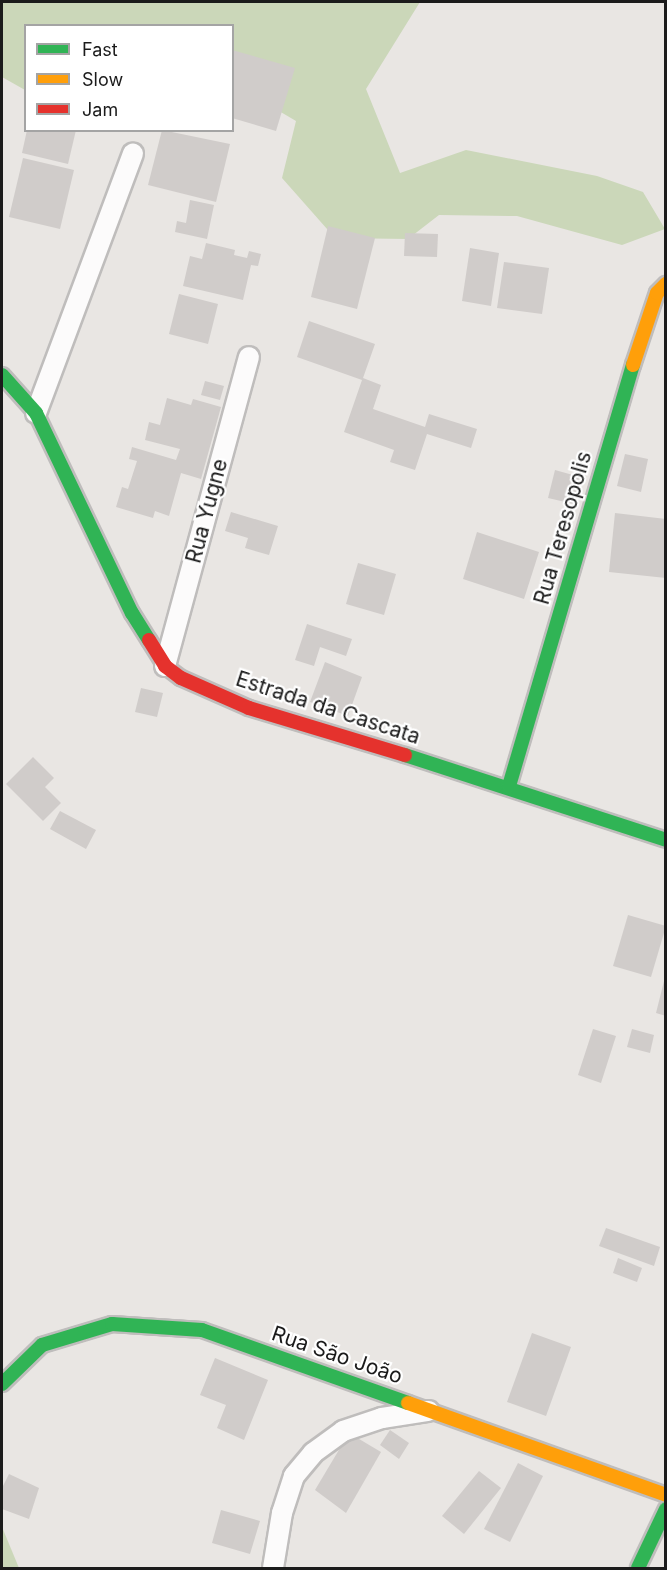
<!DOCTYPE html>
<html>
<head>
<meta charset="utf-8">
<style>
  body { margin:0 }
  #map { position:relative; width:667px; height:1570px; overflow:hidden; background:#e9e6e3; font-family:Inter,sans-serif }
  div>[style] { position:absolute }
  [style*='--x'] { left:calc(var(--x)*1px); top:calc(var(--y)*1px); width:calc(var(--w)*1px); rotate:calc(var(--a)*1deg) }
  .forest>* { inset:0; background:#cbd7b9 }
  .building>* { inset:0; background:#d0ccca }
  .roads { filter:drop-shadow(2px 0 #bfbdbc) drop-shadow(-2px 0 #bfbdbc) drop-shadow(0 2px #bfbdbc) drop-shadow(0 -2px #bfbdbc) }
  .street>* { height:20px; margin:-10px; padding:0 10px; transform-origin:10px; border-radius:10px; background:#fcfbfb }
  .fast>* { height:14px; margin:-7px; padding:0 7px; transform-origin:7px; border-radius:7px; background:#30b455 }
  .slow>* { height:14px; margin:-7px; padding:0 7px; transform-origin:7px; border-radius:7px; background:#ff9f0a }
  .jam>* { height:14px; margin:-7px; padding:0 7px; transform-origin:7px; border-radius:7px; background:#e5322d }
  span { translate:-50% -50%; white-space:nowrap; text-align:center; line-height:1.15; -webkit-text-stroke:4.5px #fff; paint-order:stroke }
  .street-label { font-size:21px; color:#1b1b1b }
  .frame { position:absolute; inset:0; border:3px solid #1b1b1b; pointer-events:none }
  .legend { position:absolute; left:24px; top:24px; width:210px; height:108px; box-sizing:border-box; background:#fff; border:2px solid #a4a4a4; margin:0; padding:8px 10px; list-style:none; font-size:18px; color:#1b1b1b }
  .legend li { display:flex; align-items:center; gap:12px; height:30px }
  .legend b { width:30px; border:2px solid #a4a4a4 }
</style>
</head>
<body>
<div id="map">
  <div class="forest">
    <i style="clip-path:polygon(2px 2px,420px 2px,366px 89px,400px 173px,466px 150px,597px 176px,643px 192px,665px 229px,622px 245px,517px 216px,439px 215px,408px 239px,335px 238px,282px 178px,296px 121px,233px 84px,232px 26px,26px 26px,25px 90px,2px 77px)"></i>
    <i style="clip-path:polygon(2px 1527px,19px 1568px,2px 1568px)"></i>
  </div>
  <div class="building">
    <i style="clip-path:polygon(232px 50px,295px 68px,276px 131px,232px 118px)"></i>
    <i style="clip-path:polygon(27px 130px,76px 130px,68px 164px,22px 153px)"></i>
    <i style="clip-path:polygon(162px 130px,230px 144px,216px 202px,148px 185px)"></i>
    <i style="clip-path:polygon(23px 158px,74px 170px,60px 229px,9px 217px)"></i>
    <i style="clip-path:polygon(190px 200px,214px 205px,207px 239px,175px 232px,177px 221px,186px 223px)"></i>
    <i style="clip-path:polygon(328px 226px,375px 238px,357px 309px,311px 297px)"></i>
    <i style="clip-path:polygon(405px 233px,438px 234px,437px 257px,404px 256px)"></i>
    <i style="clip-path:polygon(206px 243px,235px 250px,234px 255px,247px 258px,249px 251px,261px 254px,258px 266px,251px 265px,243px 300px,183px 286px,190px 256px,202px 259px)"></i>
    <i style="clip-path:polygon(470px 248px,499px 253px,491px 306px,462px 301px)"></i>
    <i style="clip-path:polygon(504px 262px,549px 268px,542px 314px,497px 308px)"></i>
    <i style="clip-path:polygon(179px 294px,218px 304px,208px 344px,169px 334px)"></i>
    <i style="clip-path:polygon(309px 321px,375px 344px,363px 378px,381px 385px,373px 409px,425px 427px,429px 414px,477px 429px,471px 448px,427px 434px,415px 470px,390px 462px,394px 450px,344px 432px,362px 380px,297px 357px)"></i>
    <i style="clip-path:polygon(205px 381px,224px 386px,220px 400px,201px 395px)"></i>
    <i style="clip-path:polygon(167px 398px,191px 405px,193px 399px,221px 407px,201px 479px,181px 473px,169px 516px,155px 511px,153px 518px,116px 507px,122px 487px,128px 489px,137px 461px,129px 459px,132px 447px,176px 460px,180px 449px,145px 440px,149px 422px,160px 425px)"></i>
    <i style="clip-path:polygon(625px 454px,648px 459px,641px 492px,617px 486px)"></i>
    <i style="clip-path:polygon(555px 470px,580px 477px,574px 504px,548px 498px)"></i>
    <i style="clip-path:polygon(231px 512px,278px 526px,269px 555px,245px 548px,248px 538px,225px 531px)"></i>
    <i style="clip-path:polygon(615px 513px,666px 519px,666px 578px,609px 572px)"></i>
    <i style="clip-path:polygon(477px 532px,539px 552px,524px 599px,463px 579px)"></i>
    <i style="clip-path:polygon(358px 563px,396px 574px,384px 615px,346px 604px)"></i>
    <i style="clip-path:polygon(307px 624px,352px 639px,346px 656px,320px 647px,314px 666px,295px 660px)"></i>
    <i style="clip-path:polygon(325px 662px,362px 677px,348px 716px,310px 702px)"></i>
    <i style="clip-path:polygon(141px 688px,163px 693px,157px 717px,135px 712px)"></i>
    <i style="clip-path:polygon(33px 757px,54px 778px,45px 787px,61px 803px,43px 821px,6px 784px)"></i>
    <i style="clip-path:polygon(60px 811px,96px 830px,86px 849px,50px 829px)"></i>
    <i style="clip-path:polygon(628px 915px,666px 926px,651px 977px,613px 966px)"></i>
    <i style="clip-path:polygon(665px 977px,666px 977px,666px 1016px,656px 1013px)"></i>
    <i style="clip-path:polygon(593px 1029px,616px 1036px,601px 1083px,578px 1075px)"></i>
    <i style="clip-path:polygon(632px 1029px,654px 1035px,650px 1053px,627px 1047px)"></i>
    <i style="clip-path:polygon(606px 1228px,660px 1247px,654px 1266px,599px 1246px)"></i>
    <i style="clip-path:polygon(618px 1258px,642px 1268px,637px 1282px,613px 1273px)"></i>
    <i style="clip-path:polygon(532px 1333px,571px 1347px,546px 1416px,507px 1402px)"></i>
    <i style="clip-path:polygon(215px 1358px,268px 1380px,244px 1440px,217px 1428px,226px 1405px,200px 1395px)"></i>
    <i style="clip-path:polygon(390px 1430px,409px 1443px,399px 1459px,380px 1445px)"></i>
    <i style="clip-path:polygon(349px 1433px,381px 1452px,346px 1513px,315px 1490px)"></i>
    <i style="clip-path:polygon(518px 1463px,543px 1476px,510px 1542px,484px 1529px)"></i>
    <i style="clip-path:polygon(479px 1471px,501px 1488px,464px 1534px,442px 1516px)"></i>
    <i style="clip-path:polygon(9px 1474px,39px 1488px,29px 1519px,2px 1509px,2px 1488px)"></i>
    <i style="clip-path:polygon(221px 1510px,260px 1521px,250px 1554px,212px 1543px)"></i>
  </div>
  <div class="roads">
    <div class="street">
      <i style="--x:36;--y:413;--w:277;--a:-69.5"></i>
      <i style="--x:165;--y:666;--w:320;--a:-74.8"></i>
      <i style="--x:273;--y:1568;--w:56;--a:-80.7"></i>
      <i style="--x:282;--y:1513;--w:39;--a:-72"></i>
      <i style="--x:294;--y:1476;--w:30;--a:-50"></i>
      <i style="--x:313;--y:1453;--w:37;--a:-36"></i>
      <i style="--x:343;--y:1431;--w:41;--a:-18.4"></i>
      <i style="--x:382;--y:1418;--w:47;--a:-8.7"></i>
    </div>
    <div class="fast">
      <i style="--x:2;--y:375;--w:51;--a:48.2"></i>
      <i style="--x:36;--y:413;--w:222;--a:64.4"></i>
      <i style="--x:132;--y:613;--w:32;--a:58"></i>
      <i style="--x:405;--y:755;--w:274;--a:18"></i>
      <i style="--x:509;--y:786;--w:439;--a:-73.6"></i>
      <i style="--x:2;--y:1384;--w:56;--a:-44.3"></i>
      <i style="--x:42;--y:1345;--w:73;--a:-16.7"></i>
      <i style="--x:112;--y:1324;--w:90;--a:3.8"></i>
      <i style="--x:202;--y:1330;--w:219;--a:19.5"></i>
      <i style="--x:638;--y:1568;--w:65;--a:-64.6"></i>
    </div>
    <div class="slow">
      <i style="--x:633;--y:365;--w:76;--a:-71.6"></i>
      <i style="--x:657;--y:293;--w:13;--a:-45"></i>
      <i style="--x:408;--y:1403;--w:274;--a:19.6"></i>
    </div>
    <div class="jam">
      <i style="--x:149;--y:640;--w:31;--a:58"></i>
      <i style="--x:165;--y:666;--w:20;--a:37"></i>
      <i style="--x:181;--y:678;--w:74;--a:23.8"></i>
      <i style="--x:249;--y:708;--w:163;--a:16.8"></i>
    </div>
  </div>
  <div class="street-label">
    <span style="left:207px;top:511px;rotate:-75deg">Rua Yugne</span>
    <span style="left:563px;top:528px;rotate:-74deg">Rua Teresopolis</span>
    <span style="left:328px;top:708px;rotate:18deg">Estrada da Cascata</span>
    <span style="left:337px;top:1355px;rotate:19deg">Rua São João</span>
  </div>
  <div class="frame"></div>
  <ul class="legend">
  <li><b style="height:8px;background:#30b455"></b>Fast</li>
  <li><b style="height:8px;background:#ff9f0a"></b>Slow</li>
  <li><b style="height:8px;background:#e5322d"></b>Jam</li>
  </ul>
</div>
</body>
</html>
